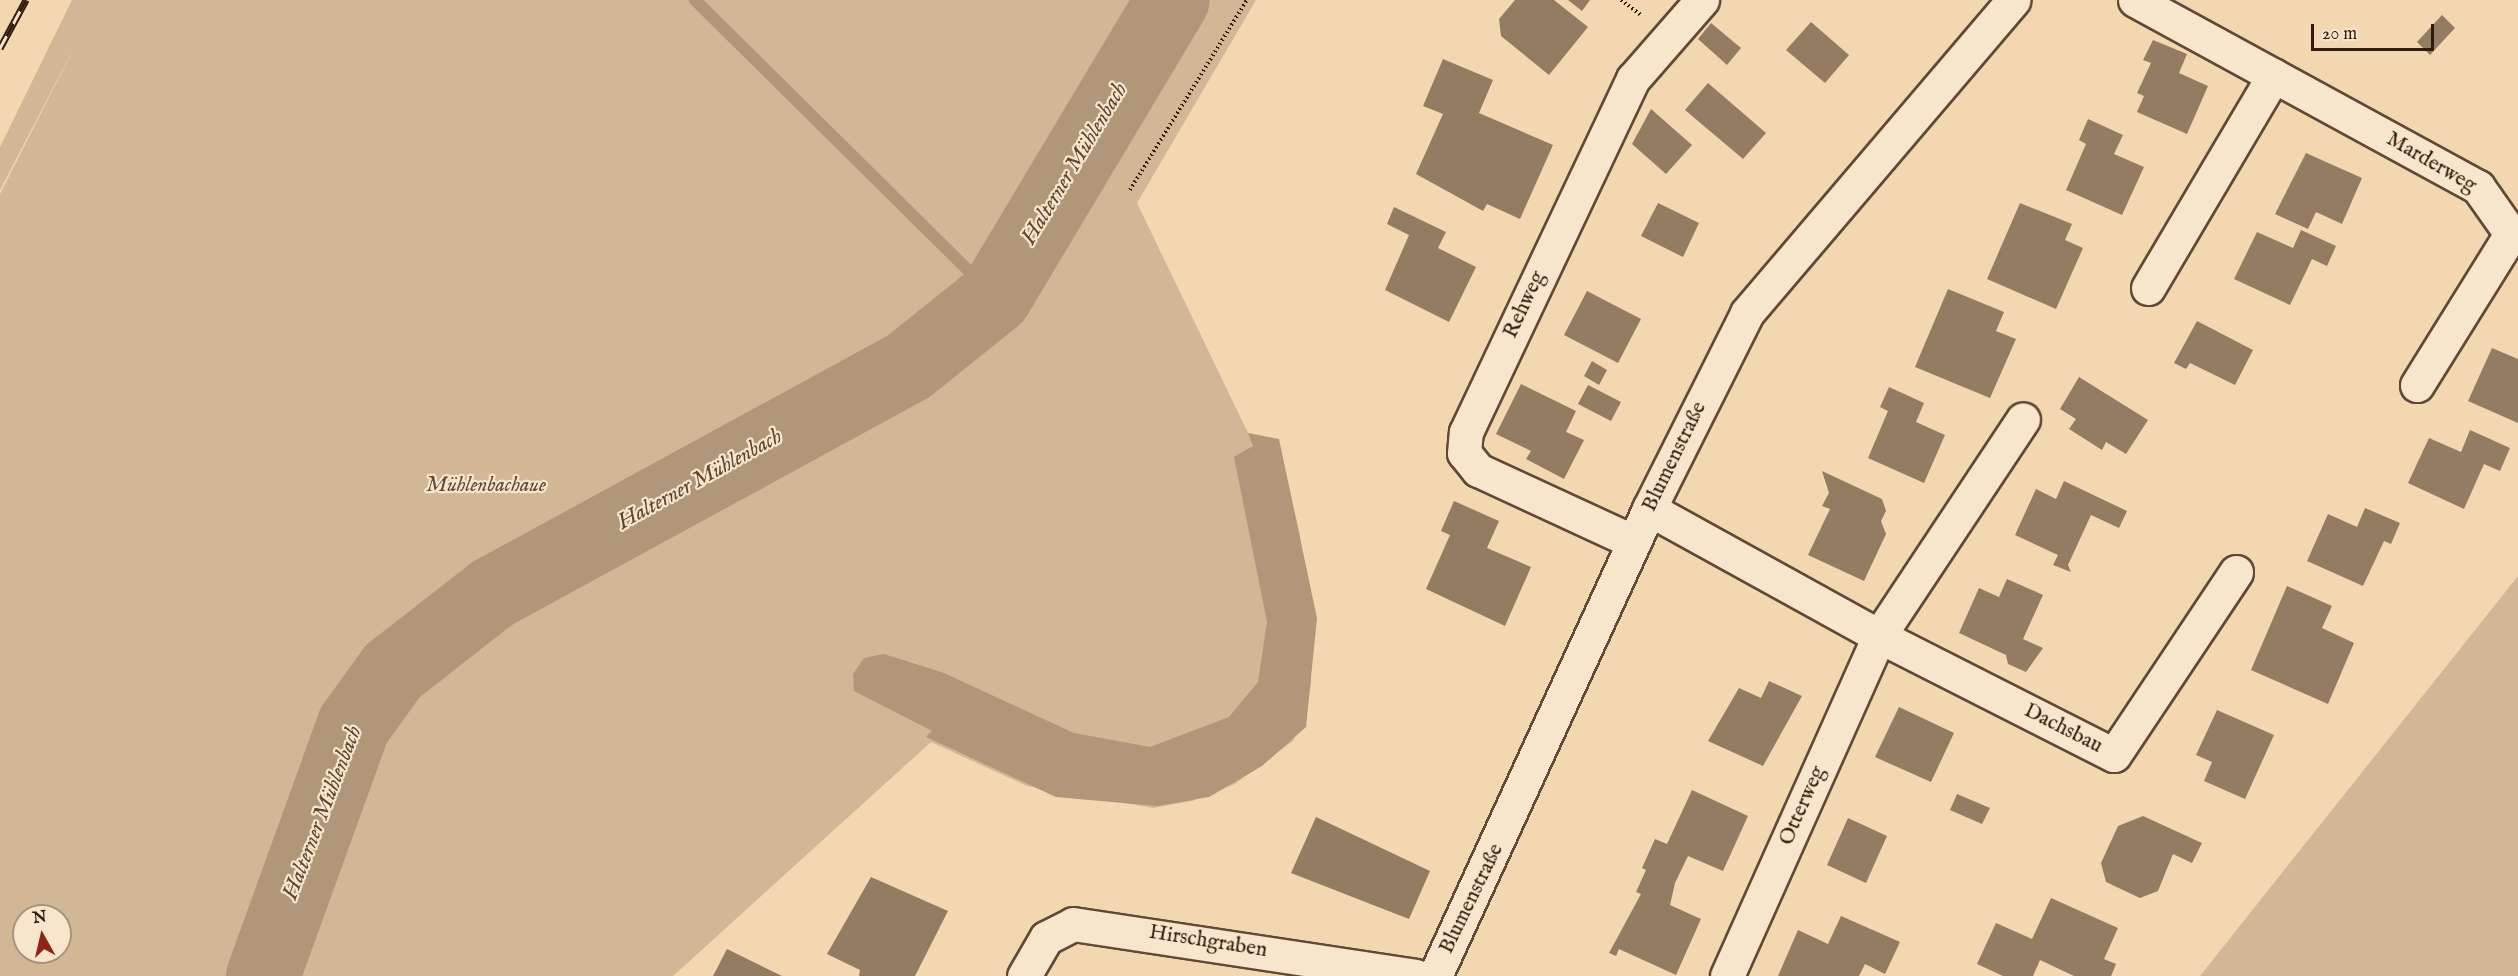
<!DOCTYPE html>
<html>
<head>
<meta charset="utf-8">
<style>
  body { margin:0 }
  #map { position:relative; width:2518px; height:976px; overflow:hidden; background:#f2d7b1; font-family:"IM FELL English",serif }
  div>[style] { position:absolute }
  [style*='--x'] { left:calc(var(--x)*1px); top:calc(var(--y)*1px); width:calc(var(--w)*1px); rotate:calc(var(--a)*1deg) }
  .green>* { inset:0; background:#d1b795 }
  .water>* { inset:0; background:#b09779 }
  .stream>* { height:12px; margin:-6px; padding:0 6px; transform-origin:6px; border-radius:6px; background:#b09779 }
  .river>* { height:74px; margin:-37px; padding:0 37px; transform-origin:37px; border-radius:37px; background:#b09779 }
  .building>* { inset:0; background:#947c62 }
  .path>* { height:4px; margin-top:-2px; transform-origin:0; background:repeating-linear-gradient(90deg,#2f1a0c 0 1.5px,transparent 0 4.5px) }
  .roads { filter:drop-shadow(2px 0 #604935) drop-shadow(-2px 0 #604935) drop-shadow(0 2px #604935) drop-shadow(0 -2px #604935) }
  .minor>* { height:33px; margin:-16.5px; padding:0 16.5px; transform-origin:16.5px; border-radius:16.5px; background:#f7e5cc }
  .rail>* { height:7px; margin-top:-3.5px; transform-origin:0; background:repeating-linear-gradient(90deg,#f7e5cc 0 14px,#2f1a0c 0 28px); box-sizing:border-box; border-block:2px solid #2f1a0c }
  span { translate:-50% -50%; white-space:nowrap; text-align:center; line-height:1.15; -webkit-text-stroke:4.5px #f7e5cc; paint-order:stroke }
  .street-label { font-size:21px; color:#2f1a0c }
  .park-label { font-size:21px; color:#604935; font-style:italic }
  .water-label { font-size:22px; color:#5c4632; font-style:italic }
  .north { position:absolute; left:12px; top:904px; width:60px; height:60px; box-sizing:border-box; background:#f7e5cc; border:2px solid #a7947f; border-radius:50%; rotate:352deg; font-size:16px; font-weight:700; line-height:24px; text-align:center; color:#2f1a0c }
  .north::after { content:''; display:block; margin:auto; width:21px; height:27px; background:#8f2418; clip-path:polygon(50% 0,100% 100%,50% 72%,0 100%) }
  .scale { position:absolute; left:2311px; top:24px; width:123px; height:27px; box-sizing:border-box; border:3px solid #2f1a0c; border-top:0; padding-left:8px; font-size:18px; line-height:21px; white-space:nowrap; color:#2f1a0c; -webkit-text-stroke:4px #f7e5cc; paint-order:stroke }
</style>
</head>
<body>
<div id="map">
  <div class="green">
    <i style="clip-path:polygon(evenodd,72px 0,1256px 0,1137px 203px,1249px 435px,1278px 439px,1300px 535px,1309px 616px,1311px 683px,1307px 712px,1293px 741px,1235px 784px,1192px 801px,1153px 808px,1027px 786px,931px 742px,673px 976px,0 976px,0 194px,79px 38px,0 190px,0 147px,72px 0,24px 916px,60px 916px,60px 952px,24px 952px,24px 916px)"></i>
    <i style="clip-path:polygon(2518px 576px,2518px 976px,2200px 976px)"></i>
  </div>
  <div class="water">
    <i style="clip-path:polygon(1248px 433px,1279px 439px,1317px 618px,1306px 727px,1262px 766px,1209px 797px,1157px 806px,1056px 797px,926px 737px,932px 731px,854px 691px,853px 674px,864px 658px,884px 654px,944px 673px,1074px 733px,1150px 747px,1229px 717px,1258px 682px,1267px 622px,1234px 457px,1253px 446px)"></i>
  </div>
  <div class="stream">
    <i style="--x:695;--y:0;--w:422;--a:44.7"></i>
  </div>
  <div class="river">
    <i style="--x:263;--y:976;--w:267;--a:-70.1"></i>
    <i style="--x:354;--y:725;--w:67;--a:-54.2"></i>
    <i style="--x:393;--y:671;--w:127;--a:-38"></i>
    <i style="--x:493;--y:593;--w:474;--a:-28.6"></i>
    <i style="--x:909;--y:366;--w:110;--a:-38.7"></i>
    <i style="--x:995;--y:297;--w:346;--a:-59.1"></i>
  </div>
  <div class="building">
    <i style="clip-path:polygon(1515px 0,1554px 0,1588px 27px,1549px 75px,1501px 36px,1499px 19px)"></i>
    <i style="clip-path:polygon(1568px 0,1590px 0,1582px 11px)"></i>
    <i style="clip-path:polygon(2442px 15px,2455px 28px,2430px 55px,2417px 42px)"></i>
    <i style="clip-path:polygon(1811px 22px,1849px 55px,1825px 83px,1786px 50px)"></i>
    <i style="clip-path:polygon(1711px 23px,1741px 48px,1727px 65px,1698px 39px)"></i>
    <i style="clip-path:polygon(2153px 40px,2187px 54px,2179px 73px,2208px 86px,2187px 134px,2137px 112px,2144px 96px,2137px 93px,2151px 63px,2143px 60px)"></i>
    <i style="clip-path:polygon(1443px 59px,1493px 80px,1479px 113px,1553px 145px,1520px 219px,1487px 204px,1483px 211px,1416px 174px,1443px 114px,1423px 106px)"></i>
    <i style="clip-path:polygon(1708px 83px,1766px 133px,1743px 159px,1685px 110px)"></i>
    <i style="clip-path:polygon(1651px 109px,1692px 145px,1666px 174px,1632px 144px)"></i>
    <i style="clip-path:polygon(2088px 119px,2123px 135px,2114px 154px,2144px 167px,2122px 215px,2066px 190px,2086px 144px,2079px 140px)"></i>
    <i style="clip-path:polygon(2306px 153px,2362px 178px,2342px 224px,2316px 212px,2308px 229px,2275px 214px)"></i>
    <i style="clip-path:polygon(1658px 203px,1699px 223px,1683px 257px,1641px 236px)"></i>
    <i style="clip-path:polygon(2020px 203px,2072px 224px,2065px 240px,2083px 248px,2056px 309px,1987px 279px)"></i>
    <i style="clip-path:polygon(1394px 207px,1446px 232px,1438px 248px,1476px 267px,1449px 322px,1385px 290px,1409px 235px,1387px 224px)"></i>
    <i style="clip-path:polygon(2301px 230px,2336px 246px,2327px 266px,2312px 259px,2290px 305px,2234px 279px,2257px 232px,2293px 248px)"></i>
    <i style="clip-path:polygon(1948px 289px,2004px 312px,1996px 331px,2016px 339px,1990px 398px,1915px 367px)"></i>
    <i style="clip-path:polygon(1587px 291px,1641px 319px,1618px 363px,1564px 335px)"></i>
    <i style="clip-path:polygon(2197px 321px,2253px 350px,2235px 385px,2190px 363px,2186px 369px,2174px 363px)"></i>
    <i style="clip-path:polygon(2492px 348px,2518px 359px,2518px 423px,2468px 401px)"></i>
    <i style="clip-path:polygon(1592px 361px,1607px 370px,1599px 385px,1584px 376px)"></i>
    <i style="clip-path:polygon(2079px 377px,2148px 420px,2126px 454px,2106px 442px,2102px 450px,2069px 429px,2076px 419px,2060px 409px)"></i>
    <i style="clip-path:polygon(1521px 384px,1576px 411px,1566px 432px,1584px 440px,1564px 479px,1526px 459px,1531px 451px,1496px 434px)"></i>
    <i style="clip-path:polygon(1588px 385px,1621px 402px,1611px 421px,1578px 404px)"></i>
    <i style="clip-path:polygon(1889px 387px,1924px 403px,1916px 422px,1945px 435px,1924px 483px,1868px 458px,1888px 411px,1880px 407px)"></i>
    <i style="clip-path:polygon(2470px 430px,2510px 448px,2500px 471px,2484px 464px,2464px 509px,2408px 483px,2429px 438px,2461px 452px)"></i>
    <i style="clip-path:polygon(1822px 471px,1882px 499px,1886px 511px,1881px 521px,1886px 534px,1864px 581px,1808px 555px,1830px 509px,1822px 506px,1829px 493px)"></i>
    <i style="clip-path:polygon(2064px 481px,2127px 511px,2119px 528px,2091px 515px,2068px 565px,2071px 572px,2053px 565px,2058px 555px,2015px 535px,2036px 489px,2056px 499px)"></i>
    <i style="clip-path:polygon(1454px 501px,1499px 521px,1487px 548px,1531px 567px,1505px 626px,1426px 589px,1450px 535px,1441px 531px)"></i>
    <i style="clip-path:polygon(2365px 508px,2400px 523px,2391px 544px,2384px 541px,2363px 586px,2307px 561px,2328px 514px,2357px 527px)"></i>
    <i style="clip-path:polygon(2007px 579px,2043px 595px,2023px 639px,2043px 648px,2026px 672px,2008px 664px,2006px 655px,1959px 633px,1979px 588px,1999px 597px)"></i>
    <i style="clip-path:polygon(2287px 586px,2332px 606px,2322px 628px,2354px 643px,2328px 704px,2251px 670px)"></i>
    <i style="clip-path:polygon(1769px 681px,1802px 696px,1763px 766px,1708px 741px,1739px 688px,1761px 698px)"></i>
    <i style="clip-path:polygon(1899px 707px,1954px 733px,1931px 782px,1875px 757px)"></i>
    <i style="clip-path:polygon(2217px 710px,2274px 735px,2245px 799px,2204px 781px,2212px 762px,2196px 755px)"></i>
    <i style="clip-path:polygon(1692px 790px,1748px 816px,1723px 871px,1688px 856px,1675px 883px,1670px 905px,1701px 919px,1676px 975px,1619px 949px,1616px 956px,1609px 953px,1641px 894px,1636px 892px,1646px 870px,1642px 868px,1655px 839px,1667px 844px)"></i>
    <i style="clip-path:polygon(1957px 794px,1990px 808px,1982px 824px,1950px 810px)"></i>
    <i style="clip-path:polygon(2143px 816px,2202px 843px,2192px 863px,2173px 854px,2158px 891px,2140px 898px,2106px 882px,2101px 863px,2118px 826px)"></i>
    <i style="clip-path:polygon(1316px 817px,1430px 871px,1409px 919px,1291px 873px)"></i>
    <i style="clip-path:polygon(1848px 818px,1887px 836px,1866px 883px,1827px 865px)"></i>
    <i style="clip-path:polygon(871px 877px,948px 911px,915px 976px,859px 976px,860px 970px,827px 954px)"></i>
    <i style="clip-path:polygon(2051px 898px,2118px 928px,2104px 959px,2116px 964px,2111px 976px,2074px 976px,2040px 960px,2033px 976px,2003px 976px,1977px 964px,1996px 923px,2032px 939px)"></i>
    <i style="clip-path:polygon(1841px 916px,1900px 942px,1885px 974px,1865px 964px,1859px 976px,1778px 976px,1798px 930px,1828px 944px)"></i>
    <i style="clip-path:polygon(727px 949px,782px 976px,713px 976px)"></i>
  </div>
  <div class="path">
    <i style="--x:1621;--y:0;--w:25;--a:37"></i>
    <i style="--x:1130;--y:190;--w:223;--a:-58.4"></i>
  </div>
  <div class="roads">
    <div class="minor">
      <i style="--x:2135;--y:0;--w:391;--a:28.6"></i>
      <i style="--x:2478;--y:187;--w:57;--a:54.9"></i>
      <i style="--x:2511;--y:234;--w:178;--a:121.9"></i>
      <i style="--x:2148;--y:288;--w:247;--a:-59.4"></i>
      <i style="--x:1649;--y:509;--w:263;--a:28.9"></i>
      <i style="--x:1879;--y:636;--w:263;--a:26.9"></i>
      <i style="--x:2114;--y:755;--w:220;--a:-56.3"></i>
      <i style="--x:1634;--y:542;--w:172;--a:-155.2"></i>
      <i style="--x:1478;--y:470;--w:22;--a:-129"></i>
      <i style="--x:1464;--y:453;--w:21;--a:-85"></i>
      <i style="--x:1466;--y:432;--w:391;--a:-64.7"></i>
      <i style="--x:1633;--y:79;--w:105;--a:-48.9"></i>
      <i style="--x:1024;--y:976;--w:44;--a:-59.9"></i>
      <i style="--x:1046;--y:938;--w:30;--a:-27"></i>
      <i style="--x:1073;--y:924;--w:346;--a:8.6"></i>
      <i style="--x:1435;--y:976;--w:514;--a:-65.38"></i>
      <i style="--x:1649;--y:509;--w:219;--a:-63.4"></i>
      <i style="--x:1747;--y:313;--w:411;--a:-49.6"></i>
      <i style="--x:1727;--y:976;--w:372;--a:-65.9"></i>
      <i style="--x:1879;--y:636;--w:260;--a:-56.4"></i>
    </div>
  </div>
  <div class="rail">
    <i style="--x:0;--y:48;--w:55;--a:-61.6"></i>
  </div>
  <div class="street-label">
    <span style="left:2431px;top:163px;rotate:30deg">Marderweg</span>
    <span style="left:1525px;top:305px;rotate:-65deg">Rehweg</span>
    <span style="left:1675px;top:457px;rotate:-64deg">Blumenstraße</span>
    <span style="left:2063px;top:729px;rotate:27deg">Dachsbau</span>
    <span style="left:1803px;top:806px;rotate:-66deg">Otterweg</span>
    <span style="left:1472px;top:899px;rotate:-64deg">Blumenstraße</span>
    <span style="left:1208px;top:942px;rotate:9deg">Hirschgraben</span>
  </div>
  <div class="park-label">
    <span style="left:486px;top:486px">Mühlenbachaue</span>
  </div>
  <div class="water-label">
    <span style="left:1075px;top:164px;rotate:-59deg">Halterner Mühlenbach</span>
    <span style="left:700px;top:480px;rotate:-29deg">Halterner Mühlenbach</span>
    <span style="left:323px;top:813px;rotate:-69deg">Halterner Mühlenbach</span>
  </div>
  <div class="north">N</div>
  <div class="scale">20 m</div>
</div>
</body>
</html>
